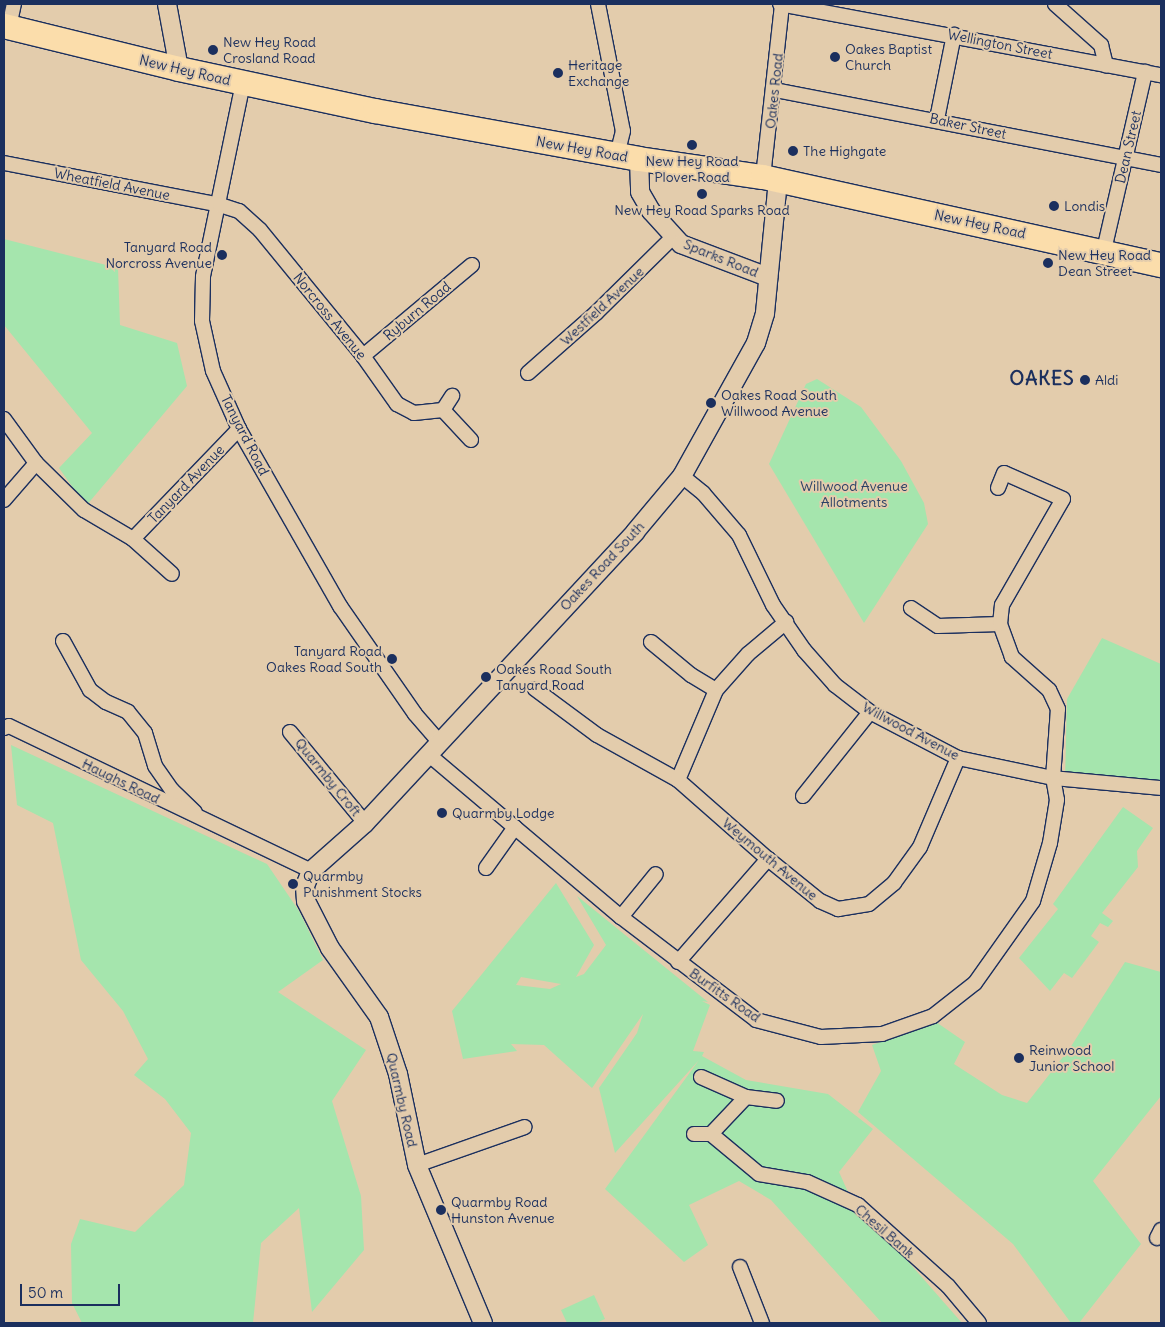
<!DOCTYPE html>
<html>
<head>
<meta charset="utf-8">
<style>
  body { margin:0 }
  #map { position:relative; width:1165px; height:1327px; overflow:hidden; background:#e3ccac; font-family:Delius,sans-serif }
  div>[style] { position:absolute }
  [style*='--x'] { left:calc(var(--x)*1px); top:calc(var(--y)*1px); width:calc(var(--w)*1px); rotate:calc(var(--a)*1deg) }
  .green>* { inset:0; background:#a5e5ad }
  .roads { filter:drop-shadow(1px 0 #1b2f5e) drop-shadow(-1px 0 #1b2f5e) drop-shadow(0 1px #1b2f5e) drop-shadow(0 -1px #1b2f5e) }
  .minor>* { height:14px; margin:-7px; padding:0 7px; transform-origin:7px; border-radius:7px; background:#e3ccac }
  .tertiary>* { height:18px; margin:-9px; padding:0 9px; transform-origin:9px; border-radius:9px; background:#e3ccac }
  .trunk>* { height:24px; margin:-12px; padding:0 12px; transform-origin:12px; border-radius:12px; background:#fbddab }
  .dots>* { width:14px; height:14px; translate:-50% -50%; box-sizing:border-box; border:2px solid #e3ccac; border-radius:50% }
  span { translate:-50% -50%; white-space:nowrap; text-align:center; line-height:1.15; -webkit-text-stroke:4px #e3ccac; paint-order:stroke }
  .poi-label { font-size:14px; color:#1b2f5e }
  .left { translate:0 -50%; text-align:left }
  .right { translate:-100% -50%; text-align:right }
  .street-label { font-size:14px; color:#1b2f5e }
  .park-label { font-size:14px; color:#294166 }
  .district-label { font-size:19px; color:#1b2f5e; font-weight:700; letter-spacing:1px }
  .frame { position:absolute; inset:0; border:5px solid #1b2f5e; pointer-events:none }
  .scale { position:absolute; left:20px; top:1284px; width:100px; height:22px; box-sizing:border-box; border:2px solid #1b2f5e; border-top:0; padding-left:6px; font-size:15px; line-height:18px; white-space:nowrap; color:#1b2f5e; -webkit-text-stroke:4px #e3ccac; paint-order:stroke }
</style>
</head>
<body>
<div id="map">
  <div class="green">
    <i style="clip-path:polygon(4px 239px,118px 268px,120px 325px,177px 343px,187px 386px,86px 506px,59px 468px,92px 433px,4px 325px)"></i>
    <i style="clip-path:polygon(817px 379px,861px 407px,901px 461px,924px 503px,928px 524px,864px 623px,769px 464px,806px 384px)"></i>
    <i style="clip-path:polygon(1102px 638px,1161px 664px,1161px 788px,1065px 779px,1067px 699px)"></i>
    <i style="clip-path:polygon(11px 745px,267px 864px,299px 911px,323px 960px,278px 992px,366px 1050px,332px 1101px,361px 1196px,364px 1250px,312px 1312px,299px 1208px,261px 1243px,253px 1323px,82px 1323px,72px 1303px,71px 1244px,80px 1219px,135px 1232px,184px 1185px,191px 1133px,165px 1099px,134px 1075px,148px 1059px,123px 1011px,81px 960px,53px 823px,17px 805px)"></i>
    <i style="clip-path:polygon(1123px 807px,1153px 828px,1137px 851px,1138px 867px,1102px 913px,1113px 921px,1108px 927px,1100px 923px,1091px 936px,1099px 942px,1072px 978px,1064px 973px,1050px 991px,1019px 958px,1058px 909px,1053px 904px)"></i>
    <i style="clip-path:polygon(evenodd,556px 883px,594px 945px,576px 977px,584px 974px,606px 945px,577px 896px,708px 1002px,702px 1001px,710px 1005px,693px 1051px,704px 1052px,702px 1056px,746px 1080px,828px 1094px,873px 1129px,839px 1172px,857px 1212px,898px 1250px,962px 1323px,882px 1323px,771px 1200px,739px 1181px,689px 1205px,708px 1245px,684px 1262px,605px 1189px,699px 1060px,615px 1153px,599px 1088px,637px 1033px,643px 1014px,592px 1088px,544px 1045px,511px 1044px,517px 1051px,463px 1059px,452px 1011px,556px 883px,521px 977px,561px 984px,550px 989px,516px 985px,521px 977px)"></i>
    <i style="clip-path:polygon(1125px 962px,1161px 972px,1161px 1096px,1093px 1181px,1141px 1244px,1079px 1323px,1071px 1323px,1013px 1244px,858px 1112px,881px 1071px,872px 1045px,936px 1022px,965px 1042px,954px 1064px,1002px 1095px,1027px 1103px,1070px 1048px)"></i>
    <i style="clip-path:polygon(594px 1295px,605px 1319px,596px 1323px,567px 1323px,561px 1310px)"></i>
  </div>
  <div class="roads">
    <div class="minor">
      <i style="--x:598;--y:4;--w:129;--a:78.9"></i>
      <i style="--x:623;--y:131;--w:25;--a:104"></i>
      <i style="--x:780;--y:4;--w:388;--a:10.6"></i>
      <i style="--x:1055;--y:4;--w:62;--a:41.7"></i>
      <i style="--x:1101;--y:45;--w:21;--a:76"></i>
      <i style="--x:9;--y:27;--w:24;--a:-78"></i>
      <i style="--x:243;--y:83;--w:198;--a:101.7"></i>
      <i style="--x:203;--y:277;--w:44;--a:91.3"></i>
      <i style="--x:202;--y:321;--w:51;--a:77.6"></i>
      <i style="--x:213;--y:371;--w:64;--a:65.9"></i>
      <i style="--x:239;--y:429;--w:204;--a:60.3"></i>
      <i style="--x:340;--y:606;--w:131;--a:55.2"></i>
      <i style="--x:415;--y:714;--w:37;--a:49"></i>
      <i style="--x:775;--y:90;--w:393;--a:11"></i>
      <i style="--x:937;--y:119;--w:86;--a:-78.6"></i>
      <i style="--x:4;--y:163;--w:220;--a:11"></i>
      <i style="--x:220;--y:205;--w:20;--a:18"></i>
      <i style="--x:239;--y:211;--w:28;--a:42"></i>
      <i style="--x:260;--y:230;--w:163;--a:50.7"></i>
      <i style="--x:363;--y:356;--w:59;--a:54.7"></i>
      <i style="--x:397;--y:404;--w:19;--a:28"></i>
      <i style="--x:414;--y:413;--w:29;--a:-6"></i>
      <i style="--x:443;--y:410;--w:17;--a:-57"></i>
      <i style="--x:763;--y:177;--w:174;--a:-83.7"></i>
      <i style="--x:1104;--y:250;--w:183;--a:-77"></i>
      <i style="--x:363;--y:356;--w:142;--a:-39.9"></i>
      <i style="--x:528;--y:373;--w:91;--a:-41.4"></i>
      <i style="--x:596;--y:313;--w:110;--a:-44.6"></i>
      <i style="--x:443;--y:410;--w:41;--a:47"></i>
      <i style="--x:4;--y:419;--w:54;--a:54"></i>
      <i style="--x:36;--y:463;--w:67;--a:44.4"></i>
      <i style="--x:84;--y:510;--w:57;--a:30.6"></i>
      <i style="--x:133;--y:539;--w:52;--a:41.9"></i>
      <i style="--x:682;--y:476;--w:27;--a:39"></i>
      <i style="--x:703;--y:493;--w:55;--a:49.4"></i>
      <i style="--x:739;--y:535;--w:78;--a:64.1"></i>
      <i style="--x:773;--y:605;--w:55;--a:55.4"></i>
      <i style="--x:804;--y:650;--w:47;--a:48.5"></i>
      <i style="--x:835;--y:685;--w:44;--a:37.6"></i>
      <i style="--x:870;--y:712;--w:99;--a:27.6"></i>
      <i style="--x:958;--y:758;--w:97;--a:11.9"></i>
      <i style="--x:1053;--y:778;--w:108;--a:5.3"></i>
      <i style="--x:4;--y:500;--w:49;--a:-49.1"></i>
      <i style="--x:133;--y:539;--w:153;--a:-46.1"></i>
      <i style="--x:911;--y:608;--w:32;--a:34"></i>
      <i style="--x:938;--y:626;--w:62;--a:-1.8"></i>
      <i style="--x:63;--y:641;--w:56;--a:61.1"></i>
      <i style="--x:90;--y:690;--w:20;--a:37"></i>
      <i style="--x:106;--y:702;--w:24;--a:24"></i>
      <i style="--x:128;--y:712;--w:27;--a:51"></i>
      <i style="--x:145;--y:733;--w:34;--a:73"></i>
      <i style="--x:155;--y:766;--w:29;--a:55"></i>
      <i style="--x:172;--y:790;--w:32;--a:44"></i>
      <i style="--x:651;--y:642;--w:52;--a:39.5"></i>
      <i style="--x:691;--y:675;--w:29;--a:31"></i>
      <i style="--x:535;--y:689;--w:77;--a:36.6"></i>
      <i style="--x:597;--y:735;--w:93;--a:29.1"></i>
      <i style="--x:678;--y:780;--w:120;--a:41.3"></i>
      <i style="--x:768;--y:859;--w:67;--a:38.9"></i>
      <i style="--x:820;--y:901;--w:20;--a:24"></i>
      <i style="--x:838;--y:909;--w:31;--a:-9"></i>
      <i style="--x:869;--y:904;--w:33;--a:-40"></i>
      <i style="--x:894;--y:883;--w:44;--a:-54.2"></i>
      <i style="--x:920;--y:847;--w:97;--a:-66.9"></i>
      <i style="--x:4;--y:728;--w:5;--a:-22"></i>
      <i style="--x:9;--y:726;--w:335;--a:25.6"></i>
      <i style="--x:290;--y:732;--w:118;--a:50.5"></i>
      <i style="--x:428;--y:754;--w:253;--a:40.2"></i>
      <i style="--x:621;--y:917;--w:170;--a:37.3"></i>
      <i style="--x:756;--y:1020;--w:67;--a:14.7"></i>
      <i style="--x:821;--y:1037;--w:61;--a:-2.8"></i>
      <i style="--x:882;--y:1034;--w:54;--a:-19.4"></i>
      <i style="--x:933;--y:1016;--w:53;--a:-38.2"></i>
      <i style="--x:975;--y:983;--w:100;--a:-54.7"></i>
      <i style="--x:1033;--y:901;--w:60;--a:-73.7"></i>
      <i style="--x:1050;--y:843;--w:44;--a:-80.8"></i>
      <i style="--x:1057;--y:800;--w:22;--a:-100"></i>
      <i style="--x:1053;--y:778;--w:69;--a:-85.9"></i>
      <i style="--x:1058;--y:709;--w:21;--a:-115"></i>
      <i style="--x:1049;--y:690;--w:50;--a:-138.3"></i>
      <i style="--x:1012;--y:657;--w:35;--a:-110"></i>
      <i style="--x:1000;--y:624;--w:19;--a:-84"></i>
      <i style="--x:1002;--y:605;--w:122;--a:-60.1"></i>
      <i style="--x:1063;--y:499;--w:64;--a:-156.2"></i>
      <i style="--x:1004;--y:473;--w:16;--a:112"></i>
      <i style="--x:678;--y:780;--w:98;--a:-67.1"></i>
      <i style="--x:716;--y:690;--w:48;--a:-48.4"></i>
      <i style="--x:748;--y:654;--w:50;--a:-40.1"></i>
      <i style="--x:803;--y:796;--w:107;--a:-51.4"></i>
      <i style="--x:486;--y:868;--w:50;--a:-54.7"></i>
      <i style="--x:621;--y:917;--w:55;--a:-50.9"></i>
      <i style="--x:678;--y:962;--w:137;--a:-48.9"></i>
      <i style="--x:701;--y:1077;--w:49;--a:24"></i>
      <i style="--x:746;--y:1097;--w:31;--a:7"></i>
      <i style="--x:694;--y:1134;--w:17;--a:0"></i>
      <i style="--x:711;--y:1134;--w:62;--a:39.8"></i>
      <i style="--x:759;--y:1174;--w:49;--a:9.5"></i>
      <i style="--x:807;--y:1182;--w:56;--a:24.3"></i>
      <i style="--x:858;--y:1205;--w:121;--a:42"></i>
      <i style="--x:948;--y:1286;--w:48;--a:50"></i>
      <i style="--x:711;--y:1134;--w:51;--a:-46.6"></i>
      <i style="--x:417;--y:1165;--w:114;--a:-19.4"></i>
      <i style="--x:1157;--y:1238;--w:9;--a:-63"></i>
      <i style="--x:740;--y:1267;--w:60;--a:68.6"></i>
    </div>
    <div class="tertiary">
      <i style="--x:167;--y:4;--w:66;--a:79.5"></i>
      <i style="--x:639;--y:159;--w:33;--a:88"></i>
      <i style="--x:640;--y:192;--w:22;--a:60"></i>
      <i style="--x:651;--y:211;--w:45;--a:47.7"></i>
      <i style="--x:681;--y:244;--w:93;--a:20.8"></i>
      <i style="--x:483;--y:1323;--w:171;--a:-112.7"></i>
      <i style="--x:417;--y:1165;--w:93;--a:-101.8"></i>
      <i style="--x:398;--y:1074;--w:60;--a:-108.4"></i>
      <i style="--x:379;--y:1017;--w:85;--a:-125.4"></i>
      <i style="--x:330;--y:948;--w:53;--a:-117.1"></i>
      <i style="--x:306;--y:901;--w:15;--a:-94"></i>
      <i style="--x:305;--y:886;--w:16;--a:-68"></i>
      <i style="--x:311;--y:871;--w:72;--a:-41.6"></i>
      <i style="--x:365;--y:823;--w:397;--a:-47.1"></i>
      <i style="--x:635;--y:532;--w:73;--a:-50"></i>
      <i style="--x:682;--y:476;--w:152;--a:-60.9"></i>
      <i style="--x:756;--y:343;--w:31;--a:-73"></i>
      <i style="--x:765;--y:313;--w:134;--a:-84.4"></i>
    </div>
    <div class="trunk">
      <i style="--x:4;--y:26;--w:180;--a:13.8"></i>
      <i style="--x:179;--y:69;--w:200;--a:12.1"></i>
      <i style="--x:375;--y:111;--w:268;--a:10.3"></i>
      <i style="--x:639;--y:159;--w:125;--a:8.3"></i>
      <i style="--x:763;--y:177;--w:408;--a:12.5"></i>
    </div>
  </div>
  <div class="dots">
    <i style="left:213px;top:50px;background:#1b2f5e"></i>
    <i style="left:835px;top:57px;background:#1b2f5e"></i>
    <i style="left:558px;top:73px;background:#1b2f5e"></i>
    <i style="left:692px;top:145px;background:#1b2f5e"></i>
    <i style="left:793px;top:151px;background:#1b2f5e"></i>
    <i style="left:702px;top:194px;background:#1b2f5e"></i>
    <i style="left:1054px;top:206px;background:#1b2f5e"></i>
    <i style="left:222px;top:255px;background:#1b2f5e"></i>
    <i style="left:1048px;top:263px;background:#1b2f5e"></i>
    <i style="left:1085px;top:380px;background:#1b2f5e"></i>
    <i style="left:711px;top:403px;background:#1b2f5e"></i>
    <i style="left:392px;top:659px;background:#1b2f5e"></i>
    <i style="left:486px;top:677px;background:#1b2f5e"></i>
    <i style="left:442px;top:813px;background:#1b2f5e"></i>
    <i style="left:293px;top:884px;background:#1b2f5e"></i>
    <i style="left:1019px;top:1058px;background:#1b2f5e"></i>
    <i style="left:441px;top:1210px;background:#1b2f5e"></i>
  </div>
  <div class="poi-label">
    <span class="left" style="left:223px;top:50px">New Hey Road<br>Crosland Road</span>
    <span class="left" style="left:845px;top:57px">Oakes Baptist<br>Church</span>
    <span class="left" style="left:568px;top:73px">Heritage<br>Exchange</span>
    <span class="left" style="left:803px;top:151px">The Highgate</span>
    <span style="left:692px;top:169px">New Hey Road<br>Plover Road</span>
    <span class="left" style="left:1064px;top:206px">Londis</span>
    <span style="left:702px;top:210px">New Hey Road Sparks Road</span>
    <span class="right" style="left:212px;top:255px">Tanyard Road<br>Norcross Avenue</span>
    <span class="left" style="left:1058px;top:263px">New Hey Road<br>Dean Street</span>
    <span class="left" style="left:1095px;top:380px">Aldi</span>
    <span class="left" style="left:721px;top:403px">Oakes Road South<br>Willwood Avenue</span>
    <span class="right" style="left:382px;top:659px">Tanyard Road<br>Oakes Road South</span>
    <span class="left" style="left:496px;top:677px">Oakes Road South<br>Tanyard Road</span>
    <span class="left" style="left:452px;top:813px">Quarmby Lodge</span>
    <span class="left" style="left:303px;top:884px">Quarmby<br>Punishment Stocks</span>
    <span class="left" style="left:1029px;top:1058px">Reinwood<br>Junior School</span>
    <span class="left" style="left:451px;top:1210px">Quarmby Road<br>Hunston Avenue</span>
  </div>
  <div class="street-label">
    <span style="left:1000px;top:44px;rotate:11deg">Wellington Street</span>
    <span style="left:185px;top:70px;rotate:13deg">New Hey Road</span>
    <span style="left:774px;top:91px;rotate:-84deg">Oakes Road</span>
    <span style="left:968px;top:126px;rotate:12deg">Baker Street</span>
    <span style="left:1128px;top:147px;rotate:-77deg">Dean Street</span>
    <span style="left:582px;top:149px;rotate:10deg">New Hey Road</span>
    <span style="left:112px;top:184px;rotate:11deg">Wheatfield Avenue</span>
    <span style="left:980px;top:224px;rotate:12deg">New Hey Road</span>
    <span style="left:721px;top:258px;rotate:22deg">Sparks Road</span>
    <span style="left:602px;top:306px;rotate:-43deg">Westfield Avenue</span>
    <span style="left:417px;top:311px;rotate:-40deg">Ryburn Road</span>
    <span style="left:330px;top:316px;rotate:51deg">Norcross Avenue</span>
    <span style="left:245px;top:435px;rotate:63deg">Tanyard Road</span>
    <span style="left:186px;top:484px;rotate:-46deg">Tanyard Avenue</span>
    <span style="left:602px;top:566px;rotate:-47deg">Oakes Road South</span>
    <span style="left:911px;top:731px;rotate:28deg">Willwood Avenue</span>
    <span style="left:328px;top:777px;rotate:51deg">Quarmby Croft</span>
    <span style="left:121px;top:781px;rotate:26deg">Haughs Road</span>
    <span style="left:770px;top:859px;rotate:40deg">Weymouth Avenue</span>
    <span style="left:725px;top:995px;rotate:35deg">Burfitts Road</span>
    <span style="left:402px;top:1100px;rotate:77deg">Quarmby Road</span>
    <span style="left:885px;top:1231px;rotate:41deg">Chesil Bank</span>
  </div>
  <div class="park-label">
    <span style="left:854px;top:494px">Willwood Avenue<br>Allotments</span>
  </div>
  <div class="district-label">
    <span style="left:1042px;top:379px">OAKES</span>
  </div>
  <div class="frame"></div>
  <div class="scale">50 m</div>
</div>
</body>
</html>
